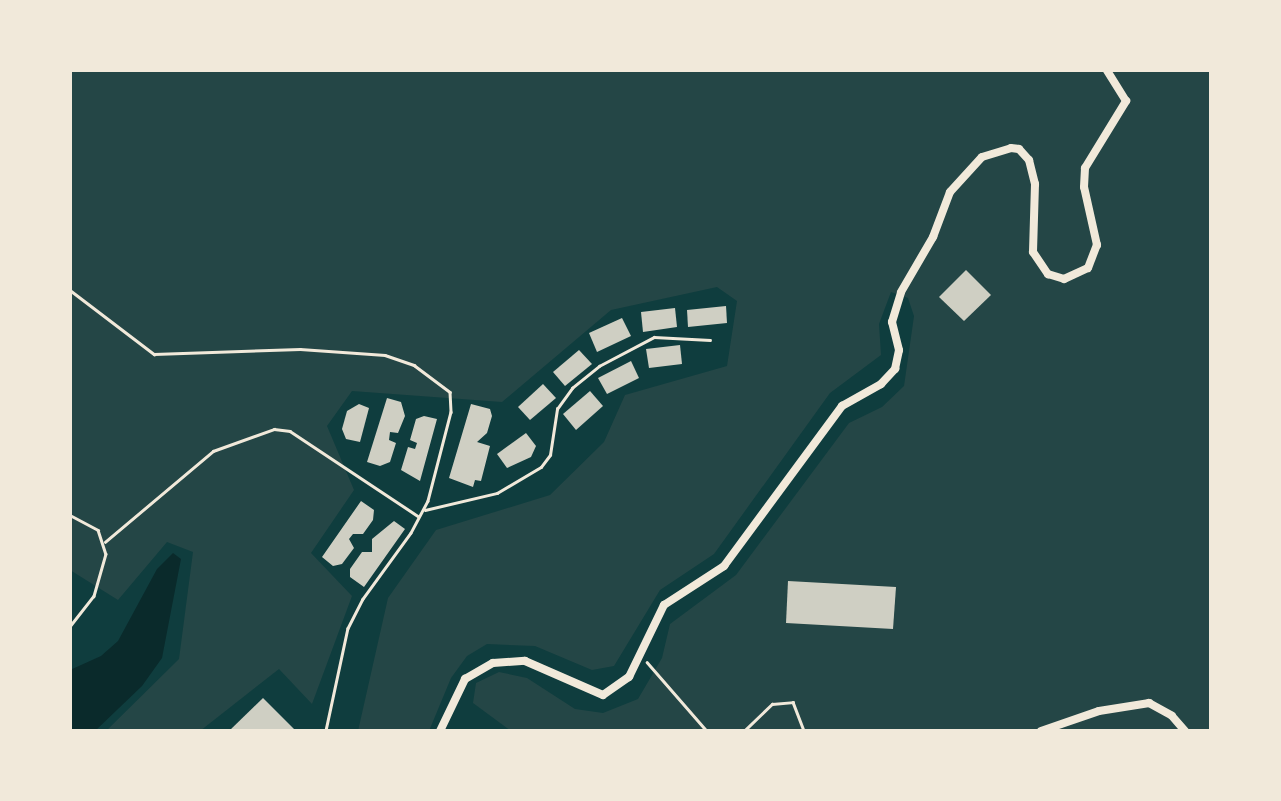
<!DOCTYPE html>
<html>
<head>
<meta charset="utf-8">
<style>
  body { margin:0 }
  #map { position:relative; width:1281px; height:801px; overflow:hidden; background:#0f3d3e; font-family:Ubuntu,sans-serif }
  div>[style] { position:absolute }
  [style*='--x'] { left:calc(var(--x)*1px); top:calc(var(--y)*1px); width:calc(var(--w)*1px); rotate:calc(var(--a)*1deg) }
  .green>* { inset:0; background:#244646 }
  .water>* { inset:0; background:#0a2a2b }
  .building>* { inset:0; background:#cfcfc3 }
  .path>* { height:2.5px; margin:-1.25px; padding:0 1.25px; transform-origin:1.25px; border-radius:1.25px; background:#f1e9da }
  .service>* { height:2.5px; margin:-1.25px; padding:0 1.25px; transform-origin:1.25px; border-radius:1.25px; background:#f1e9da }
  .tertiary>* { height:8px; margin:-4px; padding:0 4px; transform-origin:4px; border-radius:4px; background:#f1e9da }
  span { translate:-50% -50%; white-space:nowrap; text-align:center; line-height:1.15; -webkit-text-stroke:10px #f1e9da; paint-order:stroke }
  .frame { position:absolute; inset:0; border:72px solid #f1e9da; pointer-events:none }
</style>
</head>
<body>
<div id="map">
  <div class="green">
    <i style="clip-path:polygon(70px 70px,1211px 70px,1211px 731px,511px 731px,473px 703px,476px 683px,499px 672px,527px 678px,575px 709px,603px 713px,638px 699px,662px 658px,670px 624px,736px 575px,849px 423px,882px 407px,904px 386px,914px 316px,908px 298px,891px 292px,879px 324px,881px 355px,830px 393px,714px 554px,660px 590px,614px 666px,592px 670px,535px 646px,487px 644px,467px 656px,451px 678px,429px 731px,358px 731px,388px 598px,436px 530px,550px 495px,604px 442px,625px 395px,727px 366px,737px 301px,717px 287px,611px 310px,502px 402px,352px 391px,327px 426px,354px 490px,311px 553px,352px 596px,312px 704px,279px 669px,200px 731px,106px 731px,179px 659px,193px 552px,167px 542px,118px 600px,70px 570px)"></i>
  </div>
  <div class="water">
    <i style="clip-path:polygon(173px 553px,181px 559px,162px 658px,142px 686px,95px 731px,70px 731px,70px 670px,101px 656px,118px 641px,157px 569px)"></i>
  </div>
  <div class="building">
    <i style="clip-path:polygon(966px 270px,991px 295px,964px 321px,939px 297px)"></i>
    <i style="clip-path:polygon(726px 306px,727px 323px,688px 327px,687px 310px)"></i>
    <i style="clip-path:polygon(675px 308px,677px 327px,643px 332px,641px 312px)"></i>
    <i style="clip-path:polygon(622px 318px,631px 336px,597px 352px,589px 333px)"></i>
    <i style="clip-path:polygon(680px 345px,682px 364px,649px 368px,646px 349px)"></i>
    <i style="clip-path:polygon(579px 350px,592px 364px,565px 386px,553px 372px)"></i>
    <i style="clip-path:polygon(631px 361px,639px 378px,607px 394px,598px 378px)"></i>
    <i style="clip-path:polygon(543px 384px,556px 398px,530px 420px,518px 407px)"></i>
    <i style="clip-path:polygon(590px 391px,603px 406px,576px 430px,563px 414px)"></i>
    <i style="clip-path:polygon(387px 398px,401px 402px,405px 416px,398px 433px,390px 432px,389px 440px,396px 443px,390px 462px,380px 466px,367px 462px)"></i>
    <i style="clip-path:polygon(359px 404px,369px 408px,360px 442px,346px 439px,342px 429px,347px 411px)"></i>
    <i style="clip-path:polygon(471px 404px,490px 409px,492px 416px,487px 433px,477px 442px,490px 446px,481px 481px,475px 480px,473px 487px,449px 478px)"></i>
    <i style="clip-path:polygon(424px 416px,437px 419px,420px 481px,401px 470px,408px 447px,415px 449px,417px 443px,410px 440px,416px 419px)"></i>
    <i style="clip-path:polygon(526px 433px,536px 446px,531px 457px,507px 468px,497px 454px)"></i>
    <i style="clip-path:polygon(361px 501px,374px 510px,373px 520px,363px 534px,353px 534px,349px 539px,354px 548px,342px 564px,333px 566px,322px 557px)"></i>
    <i style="clip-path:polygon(394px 521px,405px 529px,364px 587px,350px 577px,350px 569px,362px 552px,372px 552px,372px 539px)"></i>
    <i style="clip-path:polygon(788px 581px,896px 587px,893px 629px,786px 623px)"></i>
    <i style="clip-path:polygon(263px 698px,296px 731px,229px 731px)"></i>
  </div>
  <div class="path">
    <i style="--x:647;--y:662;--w:91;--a:49"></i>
    <i style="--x:744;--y:731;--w:39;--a:-44"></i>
    <i style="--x:772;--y:704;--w:21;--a:-5"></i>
    <i style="--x:793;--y:702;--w:31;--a:69"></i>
  </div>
  <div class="service">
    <i style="--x:70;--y:290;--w:106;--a:37.3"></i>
    <i style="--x:154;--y:354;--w:146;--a:-2"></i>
    <i style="--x:300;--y:349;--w:85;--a:4"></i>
    <i style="--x:385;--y:355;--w:31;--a:19"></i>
    <i style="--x:414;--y:365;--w:45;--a:36.9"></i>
    <i style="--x:450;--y:392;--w:20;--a:87"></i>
    <i style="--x:451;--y:412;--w:92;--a:104.5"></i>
    <i style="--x:428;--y:501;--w:36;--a:118"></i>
    <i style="--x:411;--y:533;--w:82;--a:126"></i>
    <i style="--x:363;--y:599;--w:33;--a:117"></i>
    <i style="--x:348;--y:628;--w:105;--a:102.1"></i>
    <i style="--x:425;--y:510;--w:74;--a:-13.3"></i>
    <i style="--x:497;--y:493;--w:51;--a:-30.6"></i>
    <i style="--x:541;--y:467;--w:15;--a:-53"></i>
    <i style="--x:550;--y:455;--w:47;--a:-81.3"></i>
    <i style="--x:557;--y:409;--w:26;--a:-54"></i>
    <i style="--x:572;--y:388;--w:35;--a:-39"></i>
    <i style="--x:599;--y:366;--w:62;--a:-27.8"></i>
    <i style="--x:654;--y:337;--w:56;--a:3.1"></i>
    <i style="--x:70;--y:515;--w:32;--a:28"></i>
    <i style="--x:98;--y:530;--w:25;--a:72"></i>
    <i style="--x:106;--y:554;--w:44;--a:105.9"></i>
    <i style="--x:94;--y:596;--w:39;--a:128"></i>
    <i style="--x:105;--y:542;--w:141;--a:-40.1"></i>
    <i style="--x:213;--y:451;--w:65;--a:-19.8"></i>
    <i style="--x:274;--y:429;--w:16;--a:7"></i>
    <i style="--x:290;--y:431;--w:154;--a:33.6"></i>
  </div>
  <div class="tertiary">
    <i style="--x:440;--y:731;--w:58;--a:-64.3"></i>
    <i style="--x:465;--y:679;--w:32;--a:-30"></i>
    <i style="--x:493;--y:663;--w:32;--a:-4"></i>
    <i style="--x:525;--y:661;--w:85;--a:23.6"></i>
    <i style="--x:603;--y:695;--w:32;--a:-35"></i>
    <i style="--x:629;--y:677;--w:80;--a:-64.1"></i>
    <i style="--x:664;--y:605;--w:72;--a:-33"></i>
    <i style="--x:724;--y:566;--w:199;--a:-53.6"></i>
    <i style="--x:842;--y:406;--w:45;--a:-29.4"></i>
    <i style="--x:881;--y:384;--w:21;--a:-47"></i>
    <i style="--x:895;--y:369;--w:19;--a:-78"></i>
    <i style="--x:899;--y:350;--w:29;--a:-104"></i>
    <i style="--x:892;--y:322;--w:31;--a:-73"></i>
    <i style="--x:901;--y:292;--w:64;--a:-59.8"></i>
    <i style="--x:933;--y:237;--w:48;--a:-69.3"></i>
    <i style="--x:950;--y:192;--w:47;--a:-47.6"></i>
    <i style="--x:982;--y:157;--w:30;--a:-17"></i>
    <i style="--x:1011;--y:148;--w:8;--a:7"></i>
    <i style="--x:1019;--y:149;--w:15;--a:48"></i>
    <i style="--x:1029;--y:160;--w:25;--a:76"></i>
    <i style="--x:1035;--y:184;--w:68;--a:91.7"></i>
    <i style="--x:1033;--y:252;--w:27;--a:56"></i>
    <i style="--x:1048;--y:274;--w:17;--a:17"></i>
    <i style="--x:1064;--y:279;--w:26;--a:-25"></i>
    <i style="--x:1088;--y:268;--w:25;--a:-69"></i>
    <i style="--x:1097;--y:245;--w:59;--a:-102.6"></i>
    <i style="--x:1084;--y:187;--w:19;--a:-87"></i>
    <i style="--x:1085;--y:168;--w:79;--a:-58.5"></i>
    <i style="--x:1126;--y:101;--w:36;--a:-122"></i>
    <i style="--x:1041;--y:731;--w:61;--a:-19"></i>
    <i style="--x:1099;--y:711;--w:51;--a:-9.1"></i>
    <i style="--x:1149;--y:703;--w:26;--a:29"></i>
    <i style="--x:1172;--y:716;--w:20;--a:49"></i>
  </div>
  <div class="frame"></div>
</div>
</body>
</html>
